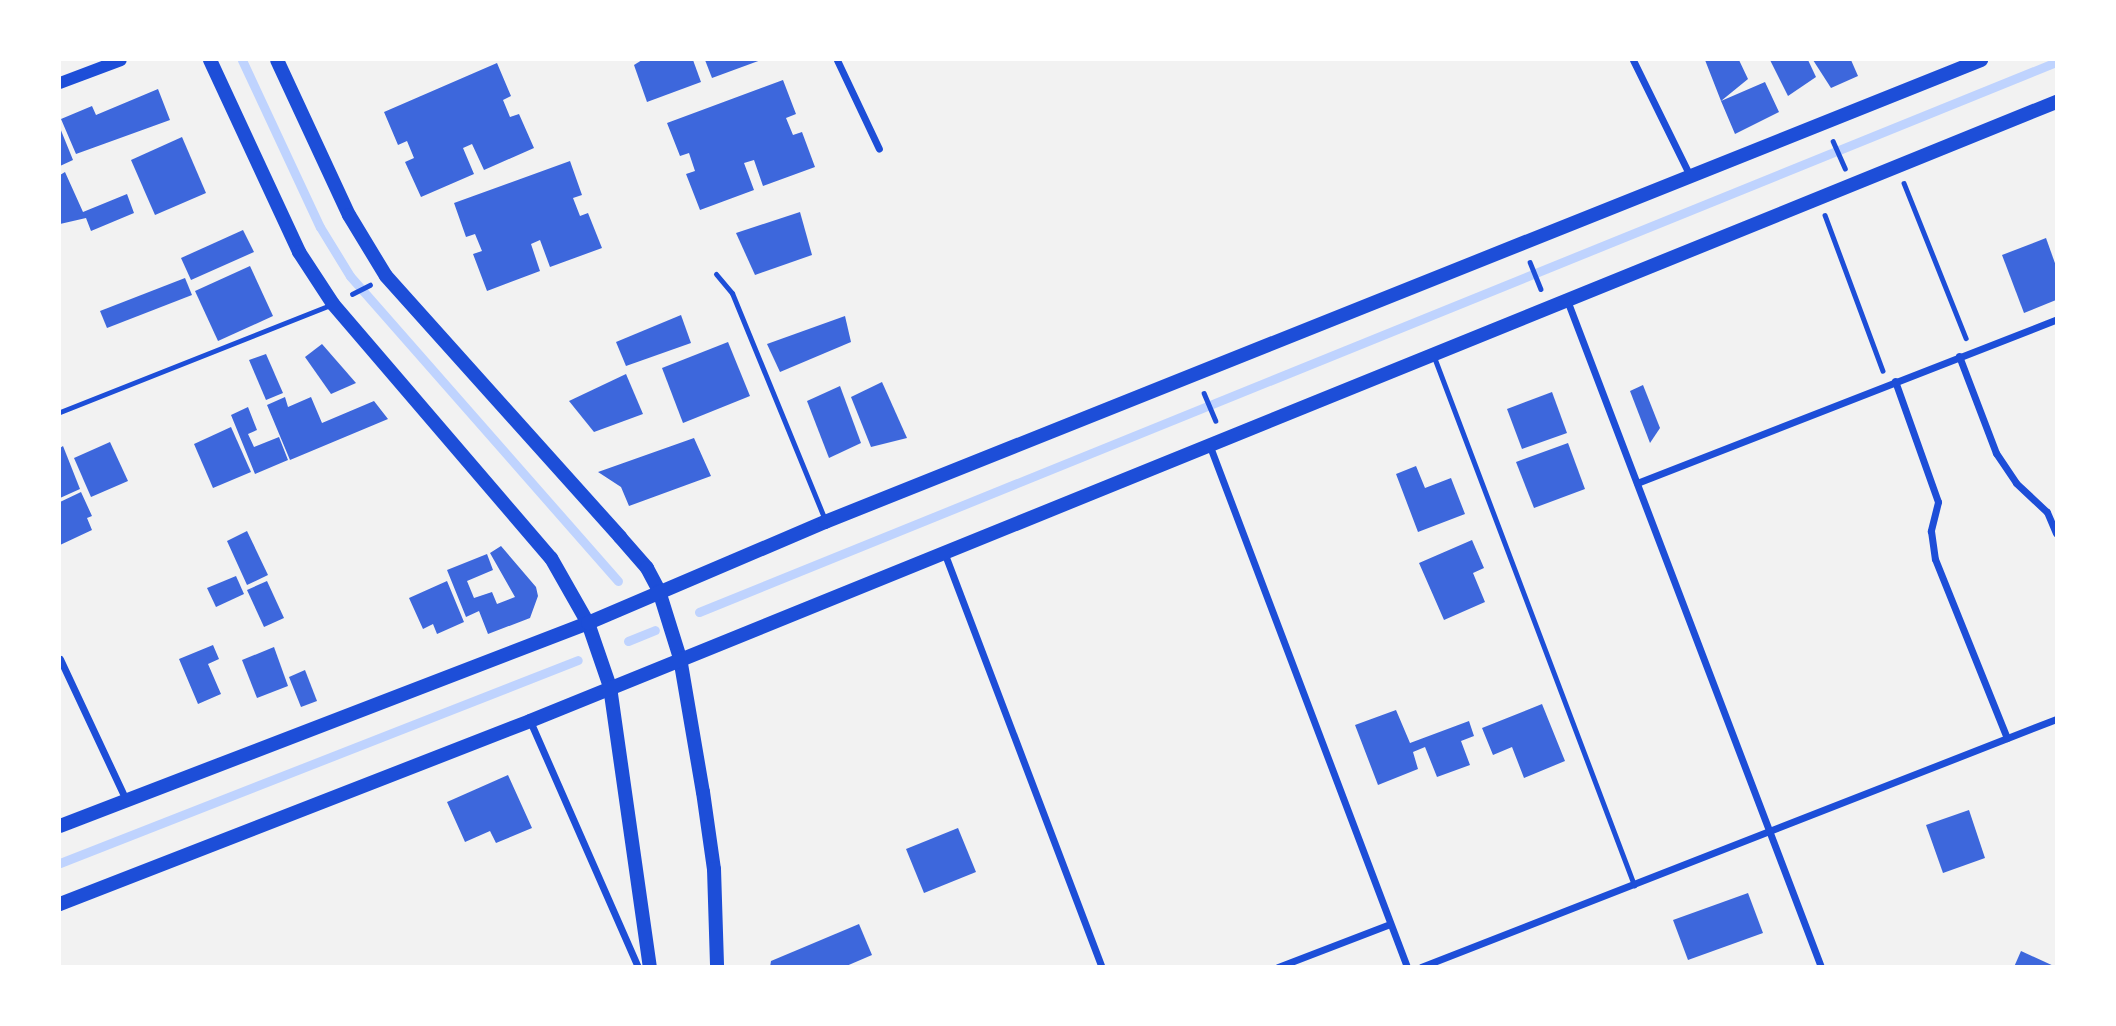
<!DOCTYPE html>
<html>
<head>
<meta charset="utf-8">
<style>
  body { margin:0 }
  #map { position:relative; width:2116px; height:1026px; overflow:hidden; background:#f2f2f2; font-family:"Public Sans",sans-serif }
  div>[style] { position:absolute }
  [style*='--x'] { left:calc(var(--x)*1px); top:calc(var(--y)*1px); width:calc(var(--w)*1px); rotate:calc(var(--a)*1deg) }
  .stream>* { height:9px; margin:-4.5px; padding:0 4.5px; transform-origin:4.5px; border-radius:4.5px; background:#bfd3fe }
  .building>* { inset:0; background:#3d67dc }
  .path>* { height:4.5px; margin:-2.25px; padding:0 2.25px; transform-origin:2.25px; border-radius:2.25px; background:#1d4ed8 }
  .service>* { height:5px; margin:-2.5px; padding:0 2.5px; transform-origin:2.5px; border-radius:2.5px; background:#1d4ed8 }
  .minor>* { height:7px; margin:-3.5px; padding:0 3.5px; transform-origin:3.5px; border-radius:3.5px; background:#1d4ed8 }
  .tertiary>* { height:12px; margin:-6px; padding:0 6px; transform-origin:6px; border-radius:6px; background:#1d4ed8 }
  .secondary>* { height:14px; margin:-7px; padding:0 7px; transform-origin:7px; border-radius:7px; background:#1d4ed8 }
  span { translate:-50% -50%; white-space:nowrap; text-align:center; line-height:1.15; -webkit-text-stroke:6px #fff; paint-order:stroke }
  .frame { position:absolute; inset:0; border:61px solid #fff; pointer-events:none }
</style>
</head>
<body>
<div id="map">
  <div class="stream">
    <i style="--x:242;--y:60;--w:184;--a:65"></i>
    <i style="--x:320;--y:227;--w:57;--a:58.5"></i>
    <i style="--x:350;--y:276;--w:406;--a:48.7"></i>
    <i style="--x:699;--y:612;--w:1464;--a:-22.06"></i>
    <i style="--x:628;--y:641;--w:29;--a:-22"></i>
    <i style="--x:60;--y:863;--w:556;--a:-21.4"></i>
  </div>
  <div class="building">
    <i style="clip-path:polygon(642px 60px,693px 60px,701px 82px,647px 102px,634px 65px)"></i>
    <i style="clip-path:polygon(705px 60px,761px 60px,712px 78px)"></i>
    <i style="clip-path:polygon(1705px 60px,1739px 60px,1748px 79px,1721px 101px,1765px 82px,1779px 112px,1735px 134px,1721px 101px)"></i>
    <i style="clip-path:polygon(1770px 60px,1808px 60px,1816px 77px,1788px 96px)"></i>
    <i style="clip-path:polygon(1813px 60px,1851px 60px,1858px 76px,1831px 88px)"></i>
    <i style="clip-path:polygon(497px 63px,511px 96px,503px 100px,510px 117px,519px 114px,534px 148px,484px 170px,472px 144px,463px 148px,474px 174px,421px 197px,405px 162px,414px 158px,407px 141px,398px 145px,384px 112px)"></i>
    <i style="clip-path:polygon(783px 80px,796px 114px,786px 118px,793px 135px,802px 132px,815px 167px,763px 186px,754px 160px,744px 163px,754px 190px,700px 210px,686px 174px,695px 171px,689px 153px,680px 156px,667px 123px)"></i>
    <i style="clip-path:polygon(158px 89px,170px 120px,76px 154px,61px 119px,92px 106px,96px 115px)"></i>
    <i style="clip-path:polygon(60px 128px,73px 160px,60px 166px)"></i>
    <i style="clip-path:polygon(182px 137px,206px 193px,155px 215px,131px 160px)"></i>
    <i style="clip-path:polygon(570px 161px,582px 195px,573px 198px,580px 216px,588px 213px,602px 248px,550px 267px,540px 240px,531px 244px,540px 271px,487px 291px,473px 254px,482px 251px,475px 234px,466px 237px,454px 203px)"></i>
    <i style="clip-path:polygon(65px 172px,83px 212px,127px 194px,134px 213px,91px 231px,86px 218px,60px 224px,60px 175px)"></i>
    <i style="clip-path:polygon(800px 212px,812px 255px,755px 275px,736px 233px)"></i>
    <i style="clip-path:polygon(243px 230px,254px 252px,191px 280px,181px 258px)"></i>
    <i style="clip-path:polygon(2046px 238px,2056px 266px,2056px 300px,2024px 313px,2002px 255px)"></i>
    <i style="clip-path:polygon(250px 266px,273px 316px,218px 341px,195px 291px)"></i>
    <i style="clip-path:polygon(185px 278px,192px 295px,107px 328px,100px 311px)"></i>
    <i style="clip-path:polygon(681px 315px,691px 343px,626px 366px,616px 342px)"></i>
    <i style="clip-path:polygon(845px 316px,851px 342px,780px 372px,767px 344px)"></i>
    <i style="clip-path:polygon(728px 342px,750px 396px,683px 423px,662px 368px)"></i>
    <i style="clip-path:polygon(322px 344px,356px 383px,331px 394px,305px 357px)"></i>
    <i style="clip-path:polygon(266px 354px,283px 393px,266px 400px,249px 360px)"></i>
    <i style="clip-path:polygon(626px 374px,643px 414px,594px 432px,569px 401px)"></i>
    <i style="clip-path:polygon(882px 382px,907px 438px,871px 447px,851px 397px)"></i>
    <i style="clip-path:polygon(1643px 385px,1660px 428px,1650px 443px,1630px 391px)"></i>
    <i style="clip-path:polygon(840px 386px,861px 443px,829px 458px,807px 401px)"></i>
    <i style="clip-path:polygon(1552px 392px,1567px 433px,1522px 449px,1507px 409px)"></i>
    <i style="clip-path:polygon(285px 397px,288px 407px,311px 397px,322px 423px,374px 401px,388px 419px,290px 460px,267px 405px)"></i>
    <i style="clip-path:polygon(248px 407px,257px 430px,248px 434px,254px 447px,279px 437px,288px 460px,255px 474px,231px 415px)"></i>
    <i style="clip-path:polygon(231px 427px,251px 472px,213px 488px,194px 444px)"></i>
    <i style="clip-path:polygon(694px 438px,711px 476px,629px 506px,621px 487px,598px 472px)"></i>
    <i style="clip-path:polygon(110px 442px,128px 481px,91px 497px,74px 458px)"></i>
    <i style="clip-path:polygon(1568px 443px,1585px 489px,1534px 508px,1516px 462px)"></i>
    <i style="clip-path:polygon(63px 446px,80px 489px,60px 498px,60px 448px)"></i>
    <i style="clip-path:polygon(1416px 466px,1425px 488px,1451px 478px,1465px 514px,1418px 532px,1396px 474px)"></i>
    <i style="clip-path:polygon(81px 492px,92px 516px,87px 518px,92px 530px,60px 545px,60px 502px)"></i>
    <i style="clip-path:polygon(247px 531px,268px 575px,247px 585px,227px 541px)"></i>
    <i style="clip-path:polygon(1472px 540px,1484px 568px,1473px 573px,1485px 602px,1444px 620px,1419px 563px)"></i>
    <i style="clip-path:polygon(501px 546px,536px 587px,538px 596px,530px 618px,488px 634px,479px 611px,466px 617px,447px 570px,487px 554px,493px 570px,467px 581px,474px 598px,492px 592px,497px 604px,515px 597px,490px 553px)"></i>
    <i style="clip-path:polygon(236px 576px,244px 594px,216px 607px,207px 588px)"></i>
    <i style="clip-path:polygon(267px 581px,284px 618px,264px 627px,247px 590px)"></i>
    <i style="clip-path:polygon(447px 581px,464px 622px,437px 634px,433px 624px,423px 629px,409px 598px)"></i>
    <i style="clip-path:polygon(213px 645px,219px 659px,208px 664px,221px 694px,198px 704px,179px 659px)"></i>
    <i style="clip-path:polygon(274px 647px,288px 686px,257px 698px,242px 660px)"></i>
    <i style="clip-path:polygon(305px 670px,317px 701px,301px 707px,289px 677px)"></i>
    <i style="clip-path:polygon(1542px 704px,1565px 761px,1524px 778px,1512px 747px,1493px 755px,1482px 728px)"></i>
    <i style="clip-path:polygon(1396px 710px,1410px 743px,1469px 721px,1474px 736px,1461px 741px,1470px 765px,1437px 777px,1425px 747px,1413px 752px,1418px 769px,1378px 785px,1355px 725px)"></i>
    <i style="clip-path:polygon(508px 775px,532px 828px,496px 843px,490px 831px,465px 842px,447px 802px)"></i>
    <i style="clip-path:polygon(1969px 810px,1985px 858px,1943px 873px,1926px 825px)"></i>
    <i style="clip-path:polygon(958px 828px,976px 872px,924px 893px,906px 849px)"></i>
    <i style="clip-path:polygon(1748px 893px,1763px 933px,1688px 960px,1673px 920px)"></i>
    <i style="clip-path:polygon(859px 924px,872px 955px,844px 967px,770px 967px,771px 961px)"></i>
    <i style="clip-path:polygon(2021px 951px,2056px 967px,2014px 967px)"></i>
  </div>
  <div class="path">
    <i style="--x:1833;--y:141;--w:30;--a:66"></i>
    <i style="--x:1904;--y:183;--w:167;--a:68.2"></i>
    <i style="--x:1825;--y:215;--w:166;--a:69.6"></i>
    <i style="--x:1530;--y:262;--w:29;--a:68"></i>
    <i style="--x:352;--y:294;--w:20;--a:-27"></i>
    <i style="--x:1204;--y:393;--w:30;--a:67"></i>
  </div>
  <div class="service">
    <i style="--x:716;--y:274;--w:25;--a:50"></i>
    <i style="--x:732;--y:293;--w:245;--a:67.7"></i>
    <i style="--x:1434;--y:357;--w:565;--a:69.25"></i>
    <i style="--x:60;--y:412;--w:290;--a:-21.6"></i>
  </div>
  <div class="minor">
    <i style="--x:837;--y:60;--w:98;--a:64.7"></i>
    <i style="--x:1633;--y:60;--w:129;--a:63.8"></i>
    <i style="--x:1567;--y:300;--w:714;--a:69.15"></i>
    <i style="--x:1959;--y:356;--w:104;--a:69.1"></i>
    <i style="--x:1996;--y:453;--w:36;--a:56"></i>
    <i style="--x:2016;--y:483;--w:42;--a:43.1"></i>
    <i style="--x:2047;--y:512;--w:23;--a:67"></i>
    <i style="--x:1895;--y:381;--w:128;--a:70.4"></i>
    <i style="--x:1938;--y:502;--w:30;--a:104"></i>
    <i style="--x:1931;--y:531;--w:28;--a:82"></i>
    <i style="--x:1935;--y:559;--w:193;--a:68.1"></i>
    <i style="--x:1209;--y:444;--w:559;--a:69.26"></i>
    <i style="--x:1637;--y:483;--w:450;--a:-21.3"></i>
    <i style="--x:944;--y:552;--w:444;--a:69.2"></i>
    <i style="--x:60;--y:659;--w:156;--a:64.9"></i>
    <i style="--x:530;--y:721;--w:269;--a:66.3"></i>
    <i style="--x:1278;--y:967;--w:120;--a:-21"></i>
    <i style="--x:1421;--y:967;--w:682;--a:-21.33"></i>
  </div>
  <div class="tertiary">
    <i style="--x:60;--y:83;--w:65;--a:-20.7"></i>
  </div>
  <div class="secondary">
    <i style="--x:210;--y:60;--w:212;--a:65.1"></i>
    <i style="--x:299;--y:252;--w:62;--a:56.8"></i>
    <i style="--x:333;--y:304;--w:335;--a:49.4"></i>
    <i style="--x:551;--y:558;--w:75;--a:60.4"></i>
    <i style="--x:588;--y:623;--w:68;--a:71"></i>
    <i style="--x:610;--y:687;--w:283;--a:81.9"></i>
    <i style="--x:277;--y:60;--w:171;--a:65.1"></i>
    <i style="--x:349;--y:215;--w:71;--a:58.8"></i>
    <i style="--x:386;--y:276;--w:351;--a:48.1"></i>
    <i style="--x:620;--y:537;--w:41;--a:48.9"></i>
    <i style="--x:647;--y:568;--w:26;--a:62"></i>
    <i style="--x:659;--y:591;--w:70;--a:72.6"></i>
    <i style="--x:680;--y:658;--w:136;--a:80.3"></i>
    <i style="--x:703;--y:792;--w:78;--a:81.9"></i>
    <i style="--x:714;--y:869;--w:98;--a:88.2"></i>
    <i style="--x:60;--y:826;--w:566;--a:-21.03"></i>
    <i style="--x:588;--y:623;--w:258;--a:-23.1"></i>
    <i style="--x:825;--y:522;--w:1245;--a:-21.78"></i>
    <i style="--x:60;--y:904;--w:504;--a:-21.27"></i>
    <i style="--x:530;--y:721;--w:1647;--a:-22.08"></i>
  </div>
  <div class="frame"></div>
</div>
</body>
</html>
